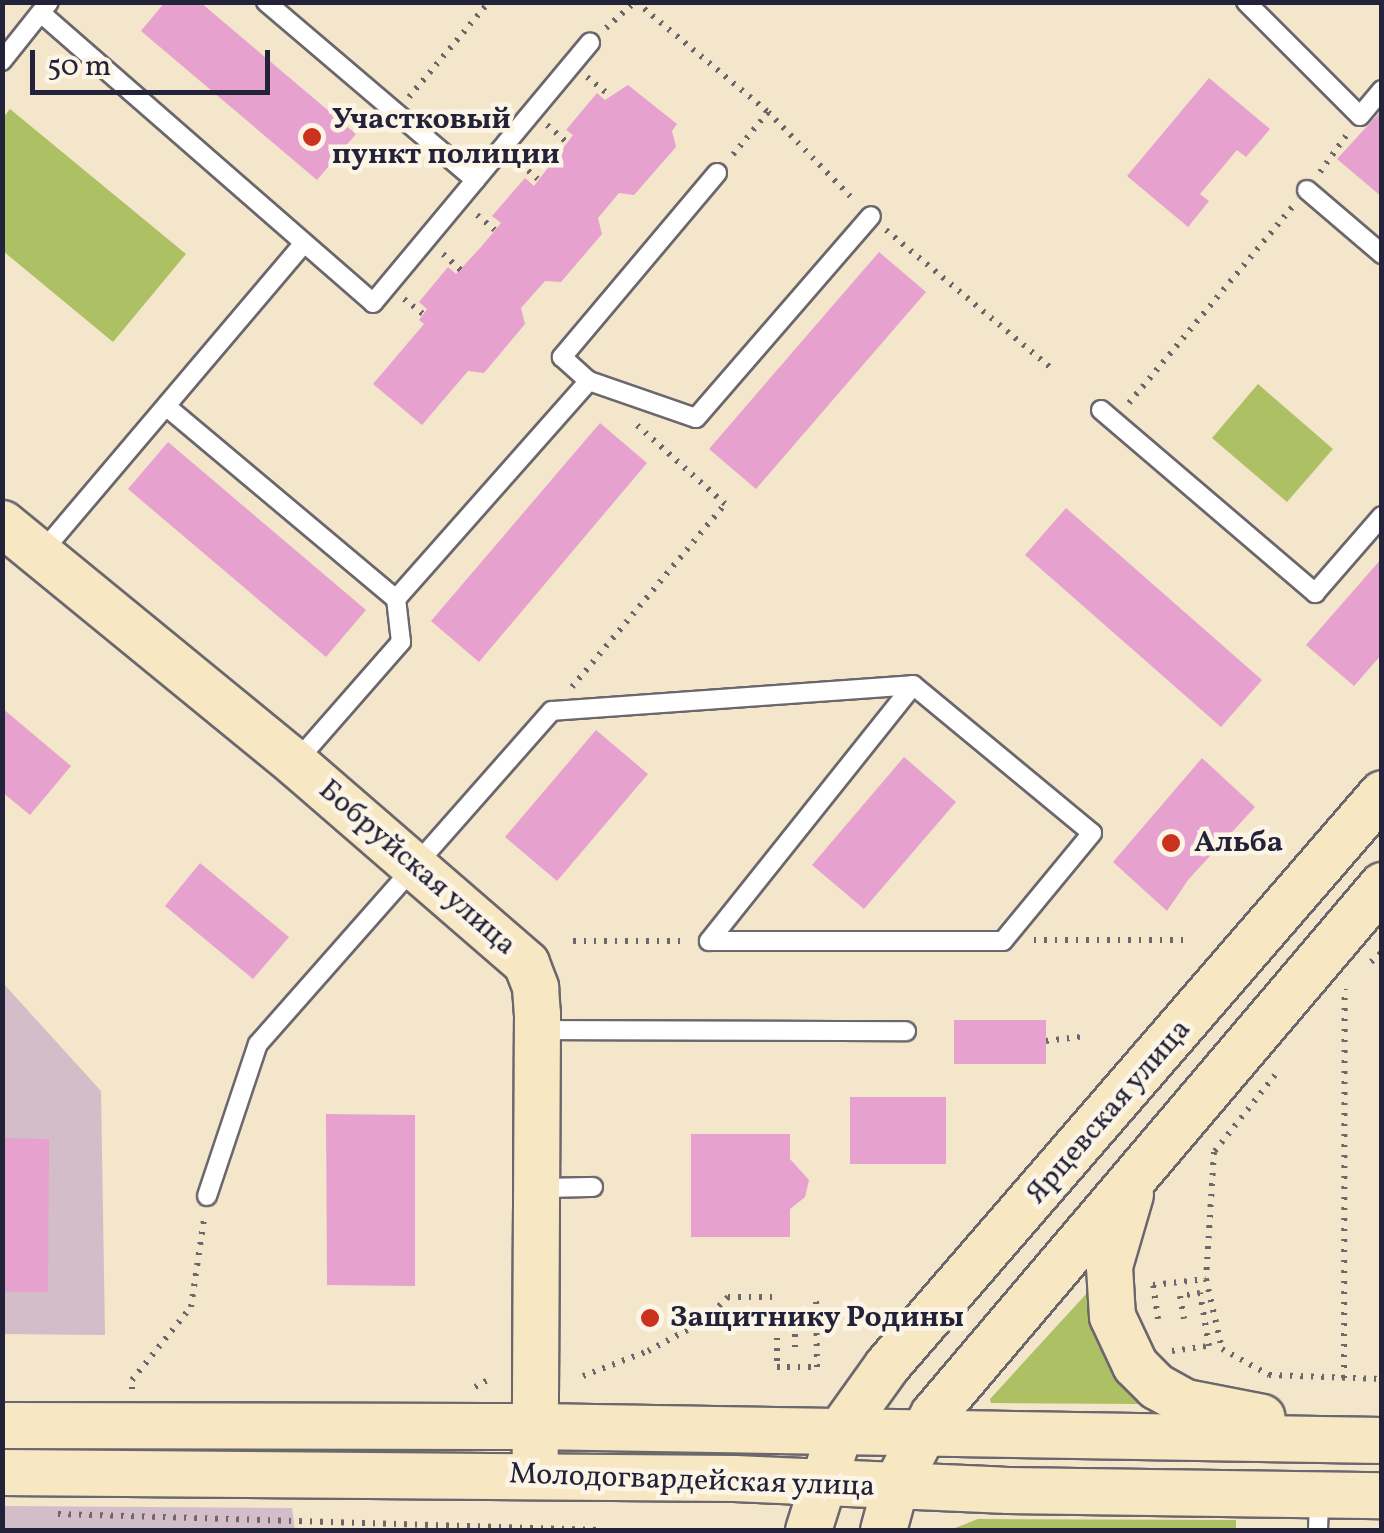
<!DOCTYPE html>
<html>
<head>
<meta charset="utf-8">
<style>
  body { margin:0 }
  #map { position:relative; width:1384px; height:1533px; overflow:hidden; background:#f3e6cb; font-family:Vollkorn,serif }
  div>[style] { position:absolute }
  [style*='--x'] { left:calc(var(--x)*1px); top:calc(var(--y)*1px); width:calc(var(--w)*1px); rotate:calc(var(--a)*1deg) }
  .industrial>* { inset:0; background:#d2bdc8 }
  .green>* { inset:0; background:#aec064 }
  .building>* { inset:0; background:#e6a1cf }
  .path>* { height:6px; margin-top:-3px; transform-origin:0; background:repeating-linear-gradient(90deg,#6b676d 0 2.5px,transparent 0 10.5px) }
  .roads { filter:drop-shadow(2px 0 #6b676d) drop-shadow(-2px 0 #6b676d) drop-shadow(0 2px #6b676d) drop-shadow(0 -2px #6b676d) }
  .lane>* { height:18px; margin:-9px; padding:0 9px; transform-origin:9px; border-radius:9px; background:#fff }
  .secondary>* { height:45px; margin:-22.5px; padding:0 22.5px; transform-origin:22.5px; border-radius:22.5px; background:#f7e8c3 }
  .dots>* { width:28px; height:28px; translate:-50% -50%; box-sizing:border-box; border:5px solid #fcf5e5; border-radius:50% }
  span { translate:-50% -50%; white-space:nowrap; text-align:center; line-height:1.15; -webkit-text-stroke:9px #fcf5e5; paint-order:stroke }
  .poi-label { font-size:30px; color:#22223b; font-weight:700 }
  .left { translate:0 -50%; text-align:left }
  .street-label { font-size:30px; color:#22223b }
  .frame { position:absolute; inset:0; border:5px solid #22223b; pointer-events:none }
  .scale { position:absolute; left:30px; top:50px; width:240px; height:45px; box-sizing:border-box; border:5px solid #22223b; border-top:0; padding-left:12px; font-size:30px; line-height:35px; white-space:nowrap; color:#22223b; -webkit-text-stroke:8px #fcf5e5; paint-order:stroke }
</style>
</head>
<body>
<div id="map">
  <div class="industrial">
    <i style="clip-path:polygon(2px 982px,101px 1091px,105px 1335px,3px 1334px)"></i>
    <i style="clip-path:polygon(3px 1506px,292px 1508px,295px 1530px,3px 1530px)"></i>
  </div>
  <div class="green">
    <i style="clip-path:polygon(10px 109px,186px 254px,113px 342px,3px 251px,3px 118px)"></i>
    <i style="clip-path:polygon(1258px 384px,1333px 449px,1287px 502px,1212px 438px)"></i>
    <i style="clip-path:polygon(1088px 1292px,1108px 1364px,1139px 1404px,991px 1403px,990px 1399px)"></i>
    <i style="clip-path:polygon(978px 1519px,1236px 1520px,1236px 1530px,950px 1530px)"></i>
  </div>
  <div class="building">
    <i style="clip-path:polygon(165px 2px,200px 2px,356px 134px,317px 180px,141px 31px)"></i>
    <i style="clip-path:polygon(1209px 78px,1270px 129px,1246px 157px,1237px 150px,1200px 194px,1209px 201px,1188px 227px,1127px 176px)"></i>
    <i style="clip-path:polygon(628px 85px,677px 124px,672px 131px,676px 147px,634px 195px,619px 193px,598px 218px,602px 234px,561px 282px,545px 281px,521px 308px,525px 324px,484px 373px,468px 371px,422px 425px,373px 384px,424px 324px,419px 320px,427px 309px,419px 302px,448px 267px,456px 274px,481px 247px,501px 223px,492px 216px,525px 178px,534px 186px,573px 135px,566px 130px,597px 93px,605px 100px)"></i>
    <i style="clip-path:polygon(1382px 110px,1382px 197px,1337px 159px)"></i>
    <i style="clip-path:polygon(879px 252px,926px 292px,756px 489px,709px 449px)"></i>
    <i style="clip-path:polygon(600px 423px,647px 463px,479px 662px,431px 621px)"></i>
    <i style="clip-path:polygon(168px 442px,366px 610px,326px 657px,128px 489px)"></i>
    <i style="clip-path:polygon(1066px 508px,1262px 680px,1221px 727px,1025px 555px)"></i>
    <i style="clip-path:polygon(1382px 558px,1382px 654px,1354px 686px,1306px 645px)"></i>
    <i style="clip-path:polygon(2px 708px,71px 766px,30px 815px,2px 792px)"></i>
    <i style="clip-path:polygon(596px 730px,648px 774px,557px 881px,505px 837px)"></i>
    <i style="clip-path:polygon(904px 757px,956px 802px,864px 909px,812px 865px)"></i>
    <i style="clip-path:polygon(1202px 758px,1255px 807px,1188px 880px,1167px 911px,1113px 862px)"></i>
    <i style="clip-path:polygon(200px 863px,289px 937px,253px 979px,165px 906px)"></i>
    <i style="clip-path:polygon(954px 1020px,1046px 1020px,1046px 1064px,954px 1064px)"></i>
    <i style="clip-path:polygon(850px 1097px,946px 1097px,946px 1164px,850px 1164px)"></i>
    <i style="clip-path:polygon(326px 1114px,415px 1115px,415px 1286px,327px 1285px)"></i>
    <i style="clip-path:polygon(691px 1134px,790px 1134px,790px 1159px,809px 1180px,805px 1197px,790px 1209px,790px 1237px,691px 1237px)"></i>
    <i style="clip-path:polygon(2px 1138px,49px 1139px,48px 1292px,2px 1292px)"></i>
  </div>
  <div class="path">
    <i style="--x:636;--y:2;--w:172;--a:39.8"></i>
    <i style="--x:768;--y:112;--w:58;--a:129.4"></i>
    <i style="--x:606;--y:28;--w:39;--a:-42"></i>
    <i style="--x:587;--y:77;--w:28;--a:39"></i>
    <i style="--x:409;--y:97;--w:124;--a:-49.9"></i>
    <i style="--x:768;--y:112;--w:124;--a:45.7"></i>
    <i style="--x:547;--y:125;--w:29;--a:41"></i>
    <i style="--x:520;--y:164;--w:23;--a:40"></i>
    <i style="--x:1320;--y:172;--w:48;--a:-54.3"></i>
    <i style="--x:477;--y:215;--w:23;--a:40"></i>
    <i style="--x:886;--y:230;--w:214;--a:39.9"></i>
    <i style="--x:443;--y:254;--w:24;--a:42"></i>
    <i style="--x:404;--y:299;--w:24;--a:38"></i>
    <i style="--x:1129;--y:403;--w:258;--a:-50.2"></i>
    <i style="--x:572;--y:687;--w:239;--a:-50.1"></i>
    <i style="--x:725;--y:504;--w:118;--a:-138.1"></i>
    <i style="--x:1034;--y:940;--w:154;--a:0"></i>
    <i style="--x:573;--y:941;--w:114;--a:0"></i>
    <i style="--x:1371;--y:962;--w:15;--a:-42"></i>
    <i style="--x:1046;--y:1041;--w:38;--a:-7"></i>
    <i style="--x:1275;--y:1075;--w:98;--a:128.4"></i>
    <i style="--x:1214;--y:1152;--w:127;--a:93.6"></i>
    <i style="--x:1206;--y:1279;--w:72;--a:77.1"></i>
    <i style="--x:1222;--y:1349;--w:54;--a:29"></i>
    <i style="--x:1269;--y:1375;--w:113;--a:2"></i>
    <i style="--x:1158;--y:1319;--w:34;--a:-98"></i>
    <i style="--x:1153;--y:1285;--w:53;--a:-6.5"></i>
    <i style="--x:795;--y:1347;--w:20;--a:-90"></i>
    <i style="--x:795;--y:1327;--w:18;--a:180"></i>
    <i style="--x:777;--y:1327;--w:40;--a:90"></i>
    <i style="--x:777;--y:1367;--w:40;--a:0"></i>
    <i style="--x:817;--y:1367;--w:71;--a:-90.8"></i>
    <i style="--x:1172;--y:1351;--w:37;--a:-8"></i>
    <i style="--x:1209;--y:1346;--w:54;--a:-99.6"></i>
    <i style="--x:1200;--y:1293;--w:20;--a:171"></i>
    <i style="--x:1180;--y:1296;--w:23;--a:80"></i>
    <i style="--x:583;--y:1376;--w:70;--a:-21"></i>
    <i style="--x:648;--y:1351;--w:64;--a:-28.2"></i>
    <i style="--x:704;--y:1321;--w:34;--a:-45"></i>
    <i style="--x:728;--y:1297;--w:45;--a:0"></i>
    <i style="--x:1344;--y:1378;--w:389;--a:-89.9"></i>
    <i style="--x:475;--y:1387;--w:18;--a:-29"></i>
    <i style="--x:132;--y:1389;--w:9;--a:-90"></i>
    <i style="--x:132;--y:1380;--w:94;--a:-51.1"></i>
    <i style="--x:191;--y:1307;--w:89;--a:-81.6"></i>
    <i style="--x:58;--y:1514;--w:543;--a:1.69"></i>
  </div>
  <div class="roads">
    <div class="lane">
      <i style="--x:266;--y:2;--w:275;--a:40.4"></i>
      <i style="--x:1246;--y:2;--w:161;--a:45"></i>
      <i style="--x:1360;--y:116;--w:34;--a:-50"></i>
      <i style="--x:42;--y:14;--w:439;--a:41.1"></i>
      <i style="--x:373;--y:303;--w:339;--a:-50.2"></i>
      <i style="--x:2;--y:61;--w:75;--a:-51.5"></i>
      <i style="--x:717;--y:173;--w:241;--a:130.1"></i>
      <i style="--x:562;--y:357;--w:36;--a:42"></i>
      <i style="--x:589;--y:381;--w:113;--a:19.1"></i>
      <i style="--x:696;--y:418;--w:267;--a:-49.1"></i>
      <i style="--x:1307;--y:190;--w:99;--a:40.5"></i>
      <i style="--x:167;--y:407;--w:299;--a:40"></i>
      <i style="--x:1101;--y:410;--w:282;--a:40.5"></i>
      <i style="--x:1315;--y:593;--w:102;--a:-49"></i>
      <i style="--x:42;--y:552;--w:404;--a:-49.7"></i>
      <i style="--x:295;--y:763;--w:161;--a:-48.8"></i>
      <i style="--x:401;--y:642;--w:43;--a:-96.6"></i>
      <i style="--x:396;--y:599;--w:291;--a:-48.5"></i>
      <i style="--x:709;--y:941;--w:327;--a:-51.4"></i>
      <i style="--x:537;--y:1030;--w:369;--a:0.2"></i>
      <i style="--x:539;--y:1188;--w:54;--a:-1.1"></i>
      <i style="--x:207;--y:1196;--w:160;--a:-71.5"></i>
      <i style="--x:258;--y:1044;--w:444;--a:-48.6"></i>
      <i style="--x:552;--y:711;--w:362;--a:-4.1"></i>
      <i style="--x:913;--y:685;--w:232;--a:39.6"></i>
      <i style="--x:1092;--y:833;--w:140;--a:129.5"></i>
      <i style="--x:1003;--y:941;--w:294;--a:180"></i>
      <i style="--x:1318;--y:1530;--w:35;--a:-88"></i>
    </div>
    <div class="secondary">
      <i style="--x:2;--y:523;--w:379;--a:39.3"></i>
      <i style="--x:295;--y:763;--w:306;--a:40.9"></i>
      <i style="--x:526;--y:963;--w:26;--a:69"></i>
      <i style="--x:535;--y:987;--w:26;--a:86"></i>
      <i style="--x:537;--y:1013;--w:441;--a:90.3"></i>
      <i style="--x:1130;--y:1194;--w:75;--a:106.3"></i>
      <i style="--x:1109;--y:1266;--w:50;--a:86.6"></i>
      <i style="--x:1112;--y:1316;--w:54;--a:64.9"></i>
      <i style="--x:1135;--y:1365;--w:30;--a:45"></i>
      <i style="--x:1156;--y:1386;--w:33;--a:29"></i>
      <i style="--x:1185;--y:1402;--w:78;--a:11"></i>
      <i style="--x:2;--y:1425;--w:532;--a:0.11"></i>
      <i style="--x:534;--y:1426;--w:848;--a:0.95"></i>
      <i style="--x:2;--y:1472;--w:732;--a:0.47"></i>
      <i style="--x:734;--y:1478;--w:273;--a:2.5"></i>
      <i style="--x:1007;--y:1490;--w:375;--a:0.8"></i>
      <i style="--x:808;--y:1530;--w:103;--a:-72.4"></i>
      <i style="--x:839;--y:1432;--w:82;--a:-54.4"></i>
      <i style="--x:887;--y:1365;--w:756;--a:-49.13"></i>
      <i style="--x:883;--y:1530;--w:46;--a:-74.7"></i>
      <i style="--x:895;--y:1486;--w:81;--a:-62.2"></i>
      <i style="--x:933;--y:1414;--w:694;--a:-49.68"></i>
    </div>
  </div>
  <div class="dots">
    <i style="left:312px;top:137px;background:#c8321e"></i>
    <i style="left:1171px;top:843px;background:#c8321e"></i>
    <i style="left:650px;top:1318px;background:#c8321e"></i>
  </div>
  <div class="poi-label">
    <span class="left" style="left:332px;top:137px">Участковый<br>пункт полиции</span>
    <span class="left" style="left:1194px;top:843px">Альба</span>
    <span class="left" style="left:670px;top:1318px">Защитнику Родины</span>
  </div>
  <div class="street-label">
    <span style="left:417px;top:868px;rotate:41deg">Бобруйская улица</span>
    <span style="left:1109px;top:1112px;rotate:-49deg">Ярцевская улица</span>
    <span style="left:692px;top:1481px;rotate:2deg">Молодогвардейская улица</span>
  </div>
  <div class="frame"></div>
  <div class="scale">50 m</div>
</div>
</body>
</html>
